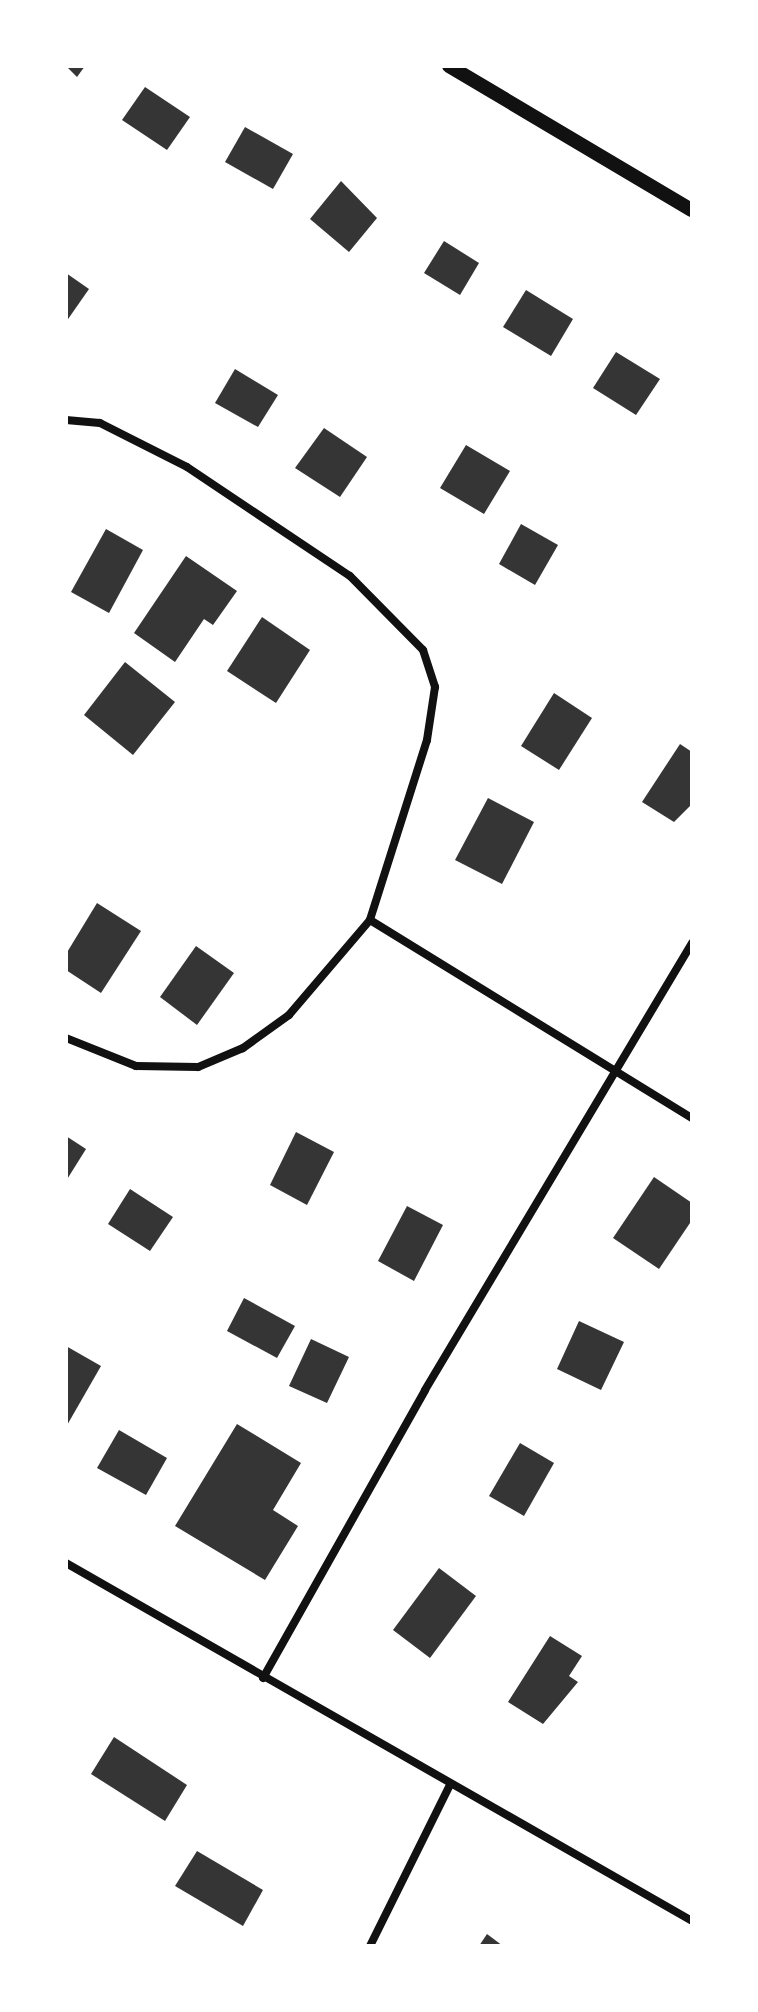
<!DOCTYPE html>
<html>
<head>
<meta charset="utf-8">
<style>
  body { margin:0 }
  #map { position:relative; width:758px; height:2012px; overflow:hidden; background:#fff; font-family:Figtree,sans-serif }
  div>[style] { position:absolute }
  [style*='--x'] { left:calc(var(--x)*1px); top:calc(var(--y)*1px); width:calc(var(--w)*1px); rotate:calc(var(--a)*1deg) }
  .building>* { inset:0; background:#353535 }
  .minor>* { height:8px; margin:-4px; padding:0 4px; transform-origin:4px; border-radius:4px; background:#111 }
  .tertiary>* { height:14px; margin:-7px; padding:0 7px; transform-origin:7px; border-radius:7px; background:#111 }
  span { translate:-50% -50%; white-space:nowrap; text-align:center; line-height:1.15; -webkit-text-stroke:6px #fff; paint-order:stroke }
  .frame { position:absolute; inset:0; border:68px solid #fff; pointer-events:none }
</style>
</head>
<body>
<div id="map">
  <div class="building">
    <i style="clip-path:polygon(66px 66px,85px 66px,77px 77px)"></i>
    <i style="clip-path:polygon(145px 87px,190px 117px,167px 150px,122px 120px)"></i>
    <i style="clip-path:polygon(245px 127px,293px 154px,273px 189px,225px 162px)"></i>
    <i style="clip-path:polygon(341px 181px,377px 218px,349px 252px,310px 219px)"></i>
    <i style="clip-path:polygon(444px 241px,479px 263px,460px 295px,424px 273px)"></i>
    <i style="clip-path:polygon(66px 273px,89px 289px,66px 322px)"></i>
    <i style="clip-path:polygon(526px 290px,573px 319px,551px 356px,503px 327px)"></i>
    <i style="clip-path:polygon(616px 352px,660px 379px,636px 415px,593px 388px)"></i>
    <i style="clip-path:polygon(235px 369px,278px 395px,258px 427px,215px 403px)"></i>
    <i style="clip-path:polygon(324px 428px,367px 457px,340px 497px,295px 468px)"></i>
    <i style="clip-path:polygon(466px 445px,510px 471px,484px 514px,440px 488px)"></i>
    <i style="clip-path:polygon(521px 524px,558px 545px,535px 585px,499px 564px)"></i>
    <i style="clip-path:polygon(106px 529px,143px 550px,109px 613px,71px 592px)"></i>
    <i style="clip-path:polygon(186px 556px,237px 591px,213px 625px,204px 619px,175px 662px,134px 633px)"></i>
    <i style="clip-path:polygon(262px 617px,310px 650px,276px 703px,227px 671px)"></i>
    <i style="clip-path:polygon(125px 662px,175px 702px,133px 755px,84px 715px)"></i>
    <i style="clip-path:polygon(554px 693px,592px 718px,559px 770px,521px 746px)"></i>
    <i style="clip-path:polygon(680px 744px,692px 752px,692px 804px,674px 822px,642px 802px)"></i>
    <i style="clip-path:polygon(488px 798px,534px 822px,502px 884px,455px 860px)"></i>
    <i style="clip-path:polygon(97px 903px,141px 931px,101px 993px,66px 970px,66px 954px)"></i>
    <i style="clip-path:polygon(196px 946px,234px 973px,197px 1025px,160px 997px)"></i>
    <i style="clip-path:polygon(296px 1132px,334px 1152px,307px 1205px,270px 1185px)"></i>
    <i style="clip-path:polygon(66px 1136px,86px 1149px,66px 1181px)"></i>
    <i style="clip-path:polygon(654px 1177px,692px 1203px,692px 1220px,659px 1269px,613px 1238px)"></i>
    <i style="clip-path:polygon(130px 1189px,173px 1217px,150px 1251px,108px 1224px)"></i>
    <i style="clip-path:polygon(407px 1206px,443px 1225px,414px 1281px,378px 1261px)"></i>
    <i style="clip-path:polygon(244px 1298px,295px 1326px,277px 1358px,227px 1331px)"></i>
    <i style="clip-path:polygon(579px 1321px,624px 1342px,601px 1390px,557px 1369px)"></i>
    <i style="clip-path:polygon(311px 1339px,349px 1357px,327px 1403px,289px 1386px)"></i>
    <i style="clip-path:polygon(66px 1346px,101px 1366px,66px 1427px)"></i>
    <i style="clip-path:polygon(237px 1424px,301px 1463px,273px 1510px,298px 1526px,265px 1580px,175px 1526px)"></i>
    <i style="clip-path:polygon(119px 1430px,167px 1458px,146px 1495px,97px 1468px)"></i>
    <i style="clip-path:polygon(520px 1443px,554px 1463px,524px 1516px,489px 1496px)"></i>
    <i style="clip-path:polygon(439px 1568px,476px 1596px,430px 1658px,393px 1630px)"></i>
    <i style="clip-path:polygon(550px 1636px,582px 1656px,569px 1676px,578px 1682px,543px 1724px,508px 1702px)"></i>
    <i style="clip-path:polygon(114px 1737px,187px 1785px,165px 1821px,91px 1774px)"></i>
    <i style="clip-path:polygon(197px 1851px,263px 1890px,243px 1926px,175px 1886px)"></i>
    <i style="clip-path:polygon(487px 1934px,503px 1946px,479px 1946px)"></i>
  </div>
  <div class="minor">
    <i style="--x:66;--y:420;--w:34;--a:5"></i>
    <i style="--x:100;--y:423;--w:97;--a:26.8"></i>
    <i style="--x:187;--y:467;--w:196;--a:33.8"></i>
    <i style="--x:350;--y:576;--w:104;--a:45.4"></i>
    <i style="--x:423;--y:650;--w:39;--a:72"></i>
    <i style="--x:435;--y:687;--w:54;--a:98.6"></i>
    <i style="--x:427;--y:740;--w:189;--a:107.6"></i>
    <i style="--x:370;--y:920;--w:125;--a:130.5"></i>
    <i style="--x:289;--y:1015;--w:57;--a:144.3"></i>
    <i style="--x:243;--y:1048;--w:49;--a:157.1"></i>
    <i style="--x:198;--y:1067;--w:62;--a:-179.1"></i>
    <i style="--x:136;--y:1066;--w:75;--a:-158.2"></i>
    <i style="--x:370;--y:920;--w:378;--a:31.6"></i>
    <i style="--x:66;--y:1563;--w:721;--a:29.76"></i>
    <i style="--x:263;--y:1678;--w:330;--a:-60.6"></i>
    <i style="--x:425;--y:1390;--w:521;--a:-59.15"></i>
    <i style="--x:370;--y:1946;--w:180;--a:-63.6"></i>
  </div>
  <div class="tertiary">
    <i style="--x:449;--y:66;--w:282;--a:30.7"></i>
  </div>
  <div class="frame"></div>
</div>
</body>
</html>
